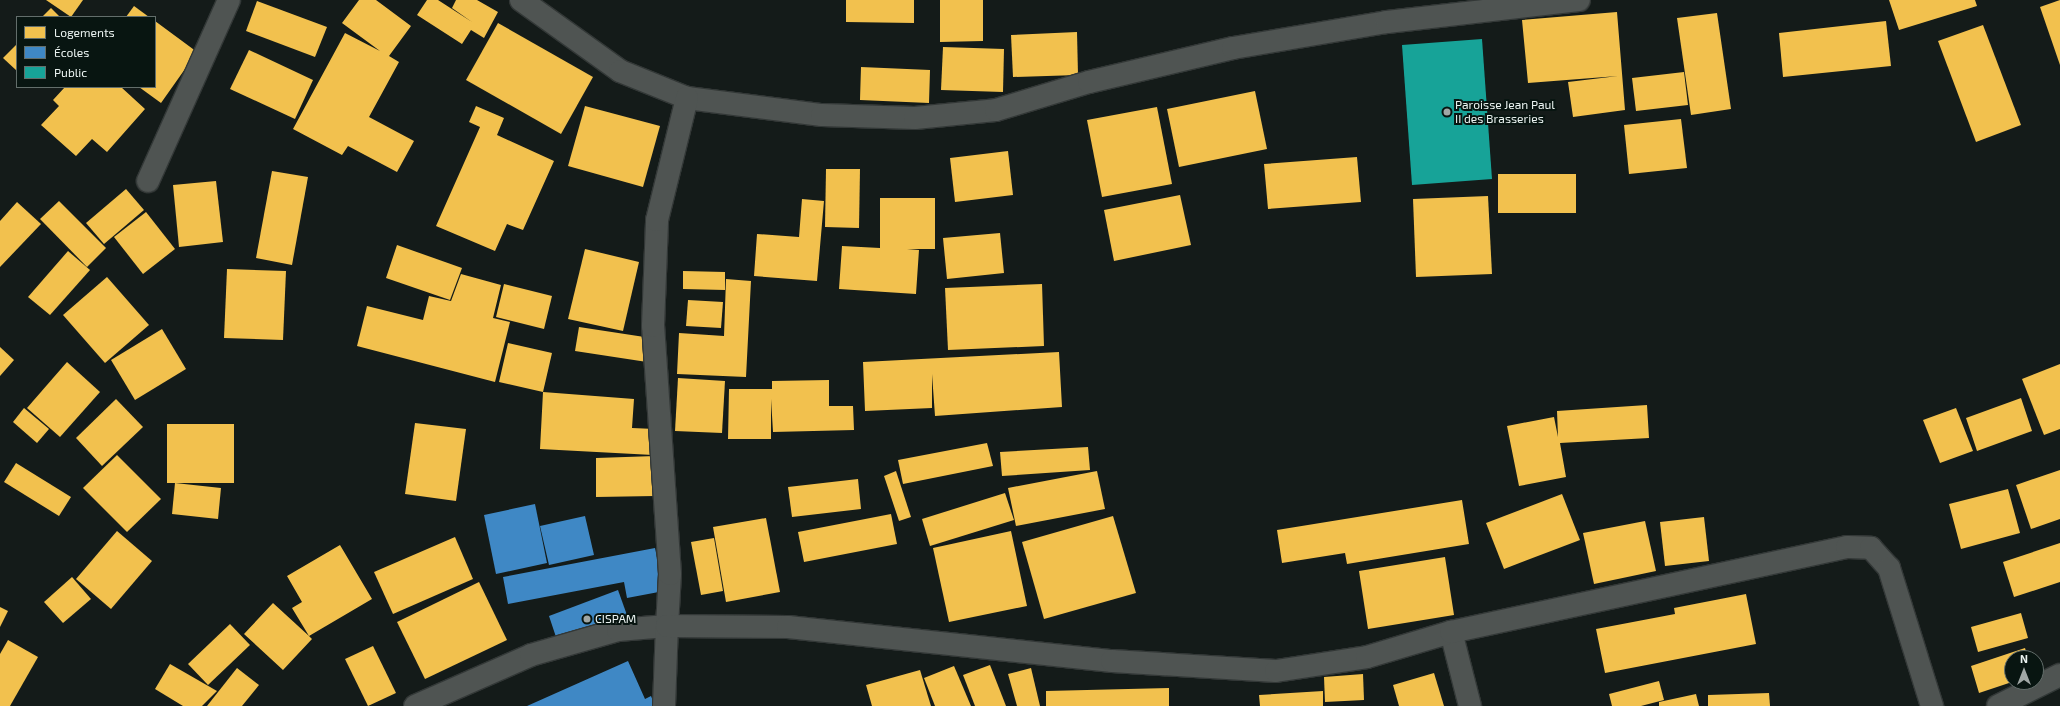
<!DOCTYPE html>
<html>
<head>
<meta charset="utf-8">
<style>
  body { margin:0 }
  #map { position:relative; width:2060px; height:706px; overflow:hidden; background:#141b19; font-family:"Exo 2",sans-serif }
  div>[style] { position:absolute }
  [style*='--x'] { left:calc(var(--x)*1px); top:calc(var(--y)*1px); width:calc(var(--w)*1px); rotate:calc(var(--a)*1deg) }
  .homes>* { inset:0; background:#f2c14e }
  .schools>* { inset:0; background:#3f88c5 }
  .public>* { inset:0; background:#17a398 }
  .roads { filter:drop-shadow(1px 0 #333837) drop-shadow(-1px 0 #333837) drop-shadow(0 1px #333837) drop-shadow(0 -1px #333837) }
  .minor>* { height:22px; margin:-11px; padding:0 11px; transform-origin:11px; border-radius:11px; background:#4f5452 }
  .dots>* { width:11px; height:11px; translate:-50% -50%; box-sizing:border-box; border:2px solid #081511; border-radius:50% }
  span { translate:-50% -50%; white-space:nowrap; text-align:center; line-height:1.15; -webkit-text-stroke:4px #081511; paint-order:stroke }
  .poi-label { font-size:12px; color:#ebf3f1 }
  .left { translate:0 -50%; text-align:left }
  .legend { position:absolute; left:16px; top:16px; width:140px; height:72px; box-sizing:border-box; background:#081511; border:1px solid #636e6b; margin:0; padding:5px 7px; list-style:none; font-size:12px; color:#ebf3f1 }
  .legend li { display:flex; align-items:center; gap:8px; height:20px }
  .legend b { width:20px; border:1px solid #636e6b }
  .north { position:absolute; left:2004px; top:650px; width:40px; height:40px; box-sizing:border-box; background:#081511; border:1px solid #636e6b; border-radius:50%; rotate:0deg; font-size:11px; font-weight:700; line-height:16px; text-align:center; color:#ebf3f1 }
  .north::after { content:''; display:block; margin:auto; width:14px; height:18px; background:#a0a7a5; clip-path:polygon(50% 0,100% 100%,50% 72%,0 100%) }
</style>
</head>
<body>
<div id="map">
  <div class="homes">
    <i style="clip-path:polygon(46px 0,83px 0,71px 17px)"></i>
    <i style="clip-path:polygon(359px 0,376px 0,411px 26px,389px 56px,399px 62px,369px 117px,414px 141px,397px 172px,348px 146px,342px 155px,293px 129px,345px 33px,380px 51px,342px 23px)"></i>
    <i style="clip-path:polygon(427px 0,438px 0,472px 22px,452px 8px,456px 0,477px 0,498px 12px,484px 38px,471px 30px,462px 44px,417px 15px)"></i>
    <i style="clip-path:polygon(846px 0,914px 0,914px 23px,846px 22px)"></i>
    <i style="clip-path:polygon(940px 0,983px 0,983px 41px,940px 42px)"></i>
    <i style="clip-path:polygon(1889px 0,1975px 0,1977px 6px,1899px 30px)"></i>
    <i style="clip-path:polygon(2060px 0,2060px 65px,2040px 7px)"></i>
    <i style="clip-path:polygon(257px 1px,327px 27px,315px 57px,246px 31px)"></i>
    <i style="clip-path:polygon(134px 6px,149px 17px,126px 17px)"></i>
    <i style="clip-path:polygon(51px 8px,60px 17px,42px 17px)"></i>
    <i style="clip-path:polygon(1617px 12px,1625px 110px,1573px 117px,1568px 82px,1618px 76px,1528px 83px,1522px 20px)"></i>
    <i style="clip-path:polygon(1717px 13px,1731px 109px,1691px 115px,1677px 18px)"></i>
    <i style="clip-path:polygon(155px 21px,197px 52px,161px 103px,139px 87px,155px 87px)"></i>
    <i style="clip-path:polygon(1886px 21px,1891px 66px,1783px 77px,1779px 33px)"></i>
    <i style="clip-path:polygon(498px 23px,593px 77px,561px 134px,466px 80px)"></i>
    <i style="clip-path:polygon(1983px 25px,2021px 125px,1976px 142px,1938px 41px)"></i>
    <i style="clip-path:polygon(1077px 32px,1078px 75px,1013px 77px,1011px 35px)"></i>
    <i style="clip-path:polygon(17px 44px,17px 71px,3px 58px)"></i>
    <i style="clip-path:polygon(943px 47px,1004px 49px,1003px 92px,941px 90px)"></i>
    <i style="clip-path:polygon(249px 50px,313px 80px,295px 119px,230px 89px)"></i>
    <i style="clip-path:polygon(861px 67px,930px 70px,929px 103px,860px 100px)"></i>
    <i style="clip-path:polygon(1684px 72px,1688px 105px,1636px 111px,1632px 78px)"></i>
    <i style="clip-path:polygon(65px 87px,121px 87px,145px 109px,107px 152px,92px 139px,76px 156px,41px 125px,59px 106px,53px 100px)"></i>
    <i style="clip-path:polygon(1255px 91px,1267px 149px,1179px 167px,1167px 109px)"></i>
    <i style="clip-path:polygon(476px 106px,504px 118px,497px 135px,554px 161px,523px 230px,507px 224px,495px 251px,436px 226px,480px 127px,469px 122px)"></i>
    <i style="clip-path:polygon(585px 106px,660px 126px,643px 187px,568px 166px)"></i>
    <i style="clip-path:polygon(1157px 107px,1172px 184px,1102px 197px,1087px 120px)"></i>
    <i style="clip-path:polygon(1681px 119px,1687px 168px,1629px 174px,1624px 125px)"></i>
    <i style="clip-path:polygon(1008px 151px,1013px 195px,955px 202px,950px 158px)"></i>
    <i style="clip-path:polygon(1357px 157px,1361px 202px,1268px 209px,1264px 164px)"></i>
    <i style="clip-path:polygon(826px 169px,860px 169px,859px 228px,825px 227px)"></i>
    <i style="clip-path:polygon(272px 171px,308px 177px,292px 265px,256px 258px)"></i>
    <i style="clip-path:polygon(1498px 174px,1576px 174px,1576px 213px,1498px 213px)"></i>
    <i style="clip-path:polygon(216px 181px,223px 242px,179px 247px,173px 185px)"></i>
    <i style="clip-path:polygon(126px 189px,144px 210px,104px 244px,86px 223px)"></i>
    <i style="clip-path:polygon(1180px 195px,1191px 245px,1114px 261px,1104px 210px)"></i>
    <i style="clip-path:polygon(1488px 196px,1492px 274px,1416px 277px,1413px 199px)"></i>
    <i style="clip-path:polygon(880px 198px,935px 198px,935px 249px,907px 249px,919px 250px,916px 294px,839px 289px,842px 246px,880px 248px)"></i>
    <i style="clip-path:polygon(802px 199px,824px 201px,817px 281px,754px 276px,757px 234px,799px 237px)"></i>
    <i style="clip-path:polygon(59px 201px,106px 248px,87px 267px,40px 219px)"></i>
    <i style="clip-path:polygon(17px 202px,41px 224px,0 267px,0 221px)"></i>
    <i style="clip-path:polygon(146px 212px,175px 249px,143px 274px,114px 237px)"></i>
    <i style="clip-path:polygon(1000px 233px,1004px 273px,947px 279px,943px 238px)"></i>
    <i style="clip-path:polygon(397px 245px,462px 268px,450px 300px,386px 278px)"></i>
    <i style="clip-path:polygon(585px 249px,639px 262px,623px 331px,568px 319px)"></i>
    <i style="clip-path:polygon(68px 251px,90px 270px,50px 315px,28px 297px)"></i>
    <i style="clip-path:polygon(227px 269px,286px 271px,283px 340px,224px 338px)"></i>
    <i style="clip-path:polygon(683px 271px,725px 272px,725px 290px,683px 289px)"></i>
    <i style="clip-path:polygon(461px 274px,501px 285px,493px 318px,510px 322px,495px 382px,357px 346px,367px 306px,423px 320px,429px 296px,451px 301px)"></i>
    <i style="clip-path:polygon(107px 277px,149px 325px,105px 363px,63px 315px)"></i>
    <i style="clip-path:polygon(726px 279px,751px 281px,746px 377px,677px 374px,679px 333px,724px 336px)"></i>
    <i style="clip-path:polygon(504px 284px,552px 296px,544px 329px,496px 317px)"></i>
    <i style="clip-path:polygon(1042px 284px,1044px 346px,948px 350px,945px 288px)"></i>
    <i style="clip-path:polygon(688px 300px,723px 302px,721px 328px,686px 326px)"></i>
    <i style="clip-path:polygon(579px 327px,651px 338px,647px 362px,575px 351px)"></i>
    <i style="clip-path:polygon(162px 329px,186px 369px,135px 400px,111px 360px)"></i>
    <i style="clip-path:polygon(508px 343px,552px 353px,543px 392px,499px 382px)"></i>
    <i style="clip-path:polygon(0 347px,14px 360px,0 376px)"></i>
    <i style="clip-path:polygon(1059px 352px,1062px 407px,935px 416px,932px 374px,932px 408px,865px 411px,863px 362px)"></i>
    <i style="clip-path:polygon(67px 362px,100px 392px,60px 437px,27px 408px)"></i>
    <i style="clip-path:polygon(2060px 364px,2060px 429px,2044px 435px,2022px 379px)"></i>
    <i style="clip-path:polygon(678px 378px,725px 381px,722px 433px,675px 431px)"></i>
    <i style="clip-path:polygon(829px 380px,829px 406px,853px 406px,854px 430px,773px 432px,771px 399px,771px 439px,728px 439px,729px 389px,772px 389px,772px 381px)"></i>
    <i style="clip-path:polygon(543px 392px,634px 399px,632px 428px,655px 429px,653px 455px,540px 449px)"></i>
    <i style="clip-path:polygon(2021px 398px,2032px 431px,1977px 451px,1966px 418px)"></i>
    <i style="clip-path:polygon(116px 399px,143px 427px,102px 466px,76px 438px)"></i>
    <i style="clip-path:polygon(1647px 405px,1649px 438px,1560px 443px,1566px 477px,1519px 486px,1507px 426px,1554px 417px,1558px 437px,1557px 411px)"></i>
    <i style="clip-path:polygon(24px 408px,49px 429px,37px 443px,13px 422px)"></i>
    <i style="clip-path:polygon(1956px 408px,1973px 451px,1940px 463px,1923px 420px)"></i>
    <i style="clip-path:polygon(415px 423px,466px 429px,456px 501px,405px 494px)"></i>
    <i style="clip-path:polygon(167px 424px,234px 424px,234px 483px,167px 483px)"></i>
    <i style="clip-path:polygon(987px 443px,993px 466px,903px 484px,898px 460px)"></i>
    <i style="clip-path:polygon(1088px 447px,1090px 470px,1002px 476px,1000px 452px)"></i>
    <i style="clip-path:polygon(117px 455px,161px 499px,127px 532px,83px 488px)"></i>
    <i style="clip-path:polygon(655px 456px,655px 496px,596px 497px,596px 458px)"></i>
    <i style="clip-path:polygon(16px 463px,71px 497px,59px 516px,4px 482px)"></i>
    <i style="clip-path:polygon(2060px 470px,2060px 519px,2031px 529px,2016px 485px)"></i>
    <i style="clip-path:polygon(896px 471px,911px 517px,899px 521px,884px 476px)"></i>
    <i style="clip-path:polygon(1097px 471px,1105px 509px,1016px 526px,1008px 488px)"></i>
    <i style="clip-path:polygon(858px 479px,861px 509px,792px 517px,788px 487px)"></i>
    <i style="clip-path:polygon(175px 483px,221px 488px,218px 519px,172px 514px)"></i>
    <i style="clip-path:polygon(2008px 489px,2020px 533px,1961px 549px,1949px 504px)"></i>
    <i style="clip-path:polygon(1005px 493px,1014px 520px,930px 546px,922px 519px)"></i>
    <i style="clip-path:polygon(1562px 494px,1580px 540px,1504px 569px,1486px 523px)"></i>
    <i style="clip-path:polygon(1462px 500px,1469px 544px,1347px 564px,1345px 553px,1282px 563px,1277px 530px)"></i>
    <i style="clip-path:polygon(891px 514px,897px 544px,804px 562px,798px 532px)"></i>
    <i style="clip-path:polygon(1113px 516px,1136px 593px,1044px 619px,1022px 542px)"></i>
    <i style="clip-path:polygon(1704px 517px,1709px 561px,1665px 566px,1660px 522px)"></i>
    <i style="clip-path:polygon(766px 518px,780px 592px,726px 602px,713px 527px)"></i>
    <i style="clip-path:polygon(1645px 521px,1656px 571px,1594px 584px,1583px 533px)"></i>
    <i style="clip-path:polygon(117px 531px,152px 561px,111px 609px,76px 579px)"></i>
    <i style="clip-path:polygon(1011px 531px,1027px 606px,949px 622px,933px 548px)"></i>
    <i style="clip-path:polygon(455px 537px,473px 579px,393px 614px,374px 572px)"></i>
    <i style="clip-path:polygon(714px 538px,723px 591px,701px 595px,691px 542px)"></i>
    <i style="clip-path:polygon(2060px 543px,2060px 582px,2014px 597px,2003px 562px)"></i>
    <i style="clip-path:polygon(340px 545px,372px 599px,309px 636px,312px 639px,283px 670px,244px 634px,273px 603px,309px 636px,292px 608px,302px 602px,287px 576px)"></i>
    <i style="clip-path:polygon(1445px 557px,1454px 615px,1368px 629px,1359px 571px)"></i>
    <i style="clip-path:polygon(72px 577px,91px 599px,63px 623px,44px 602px)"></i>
    <i style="clip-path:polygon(479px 582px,507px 640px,425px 679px,397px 622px)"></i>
    <i style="clip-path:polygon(1746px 594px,1756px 644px,1605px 673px,1596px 629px,1675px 614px,1674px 608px)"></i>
    <i style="clip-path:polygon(0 607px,8px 611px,0 627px)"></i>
    <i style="clip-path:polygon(2021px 613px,2028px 638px,1978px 652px,1971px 627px)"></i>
    <i style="clip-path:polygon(230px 624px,250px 645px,208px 685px,188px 664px)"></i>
    <i style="clip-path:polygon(8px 640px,38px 657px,10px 706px,0 706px,0 654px)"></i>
    <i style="clip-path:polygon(373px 646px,396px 693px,368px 706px,345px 659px)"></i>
    <i style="clip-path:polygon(2025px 648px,2028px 658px,2012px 658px,2012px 682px,1979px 693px,1971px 666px)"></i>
    <i style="clip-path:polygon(170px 664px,217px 691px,202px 706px,183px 706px,155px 689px)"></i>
    <i style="clip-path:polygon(990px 665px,1006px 706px,975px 706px,963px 675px)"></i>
    <i style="clip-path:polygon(954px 666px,971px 706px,935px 706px,924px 678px)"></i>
    <i style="clip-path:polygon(237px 668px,259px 685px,242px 706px,207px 706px)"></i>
    <i style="clip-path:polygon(1031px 668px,1040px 706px,1017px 706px,1008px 674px)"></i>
    <i style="clip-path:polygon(920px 670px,931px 706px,872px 706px,866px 685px)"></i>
    <i style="clip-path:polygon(1434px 673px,1444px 706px,1399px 706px,1393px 685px)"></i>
    <i style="clip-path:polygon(1363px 674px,1364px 700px,1325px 702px,1324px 677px)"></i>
    <i style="clip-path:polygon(1659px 681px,1664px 700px,1641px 706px,1612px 706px,1609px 694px)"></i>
    <i style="clip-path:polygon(1169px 688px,1169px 706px,1046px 706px,1046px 691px)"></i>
    <i style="clip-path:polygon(1323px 691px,1323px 706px,1260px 706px,1259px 695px)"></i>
    <i style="clip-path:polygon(1769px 693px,1770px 706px,1708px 706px,1708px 695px)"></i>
    <i style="clip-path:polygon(1696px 694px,1699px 706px,1659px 706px,1659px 702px)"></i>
  </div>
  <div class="schools">
    <i style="clip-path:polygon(535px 504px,547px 563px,496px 574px,484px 515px)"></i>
    <i style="clip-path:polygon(585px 516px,594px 555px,549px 565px,540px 526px)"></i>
    <i style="clip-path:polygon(655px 548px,664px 591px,627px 598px,624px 582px,508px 604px,503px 577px)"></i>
    <i style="clip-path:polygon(618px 590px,628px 618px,558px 643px,549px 616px)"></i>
    <i style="clip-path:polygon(628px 661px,645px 699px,651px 696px,655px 706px,527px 706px)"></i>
  </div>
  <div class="public">
    <i style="clip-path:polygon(1482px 39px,1492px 179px,1412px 185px,1402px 45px)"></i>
  </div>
  <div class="roads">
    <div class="minor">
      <i style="--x:521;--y:0;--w:122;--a:35.6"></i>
      <i style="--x:620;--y:71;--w:72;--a:21.9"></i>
      <i style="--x:687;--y:98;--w:136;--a:7.2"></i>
      <i style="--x:822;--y:115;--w:93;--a:1.8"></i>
      <i style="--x:915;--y:118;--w:81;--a:-5.6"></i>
      <i style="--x:996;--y:110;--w:97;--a:-16.8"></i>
      <i style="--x:1089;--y:82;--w:148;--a:-13.3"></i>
      <i style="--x:1233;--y:48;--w:156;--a:-9.6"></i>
      <i style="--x:1387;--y:22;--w:193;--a:-6.5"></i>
      <i style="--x:148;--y:181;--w:198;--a:-65.9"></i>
      <i style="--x:1451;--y:632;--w:76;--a:75.6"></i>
      <i style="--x:415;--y:706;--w:127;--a:-23.7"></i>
      <i style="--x:531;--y:655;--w:91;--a:-16"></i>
      <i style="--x:618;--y:630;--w:49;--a:-4.7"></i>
      <i style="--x:667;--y:626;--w:52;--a:-86.7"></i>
      <i style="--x:670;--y:574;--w:249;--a:-93.9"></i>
      <i style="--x:653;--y:326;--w:106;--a:-87.8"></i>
      <i style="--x:657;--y:220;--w:126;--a:-76.2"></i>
      <i style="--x:664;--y:706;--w:80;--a:-87.9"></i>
      <i style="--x:667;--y:626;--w:121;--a:0.5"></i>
      <i style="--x:788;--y:627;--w:326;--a:6"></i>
      <i style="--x:1112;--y:661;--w:164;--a:3.5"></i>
      <i style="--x:1276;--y:671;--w:92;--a:-8.7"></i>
      <i style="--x:1367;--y:657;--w:88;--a:-16.6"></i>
      <i style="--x:1451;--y:632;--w:405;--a:-12.1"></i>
      <i style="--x:1847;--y:547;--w:24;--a:2"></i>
      <i style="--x:1871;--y:548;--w:27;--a:48"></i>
      <i style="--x:1889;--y:568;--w:145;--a:72.7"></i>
      <i style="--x:1998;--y:706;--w:69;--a:-26.6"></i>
    </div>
  </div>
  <div class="dots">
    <i style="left:1447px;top:112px;background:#a0a7a5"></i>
    <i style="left:587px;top:619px;background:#a0a7a5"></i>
  </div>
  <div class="poi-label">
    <span class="left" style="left:1455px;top:112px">Paroisse Jean Paul<br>II des Brasseries</span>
    <span class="left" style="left:595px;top:619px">CISPAM</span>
  </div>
  <ul class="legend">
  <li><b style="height:11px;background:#f2c14e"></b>Logements</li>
  <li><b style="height:11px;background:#3f88c5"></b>Écoles</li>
  <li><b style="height:11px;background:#17a398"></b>Public</li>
  </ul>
  <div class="north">N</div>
</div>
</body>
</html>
